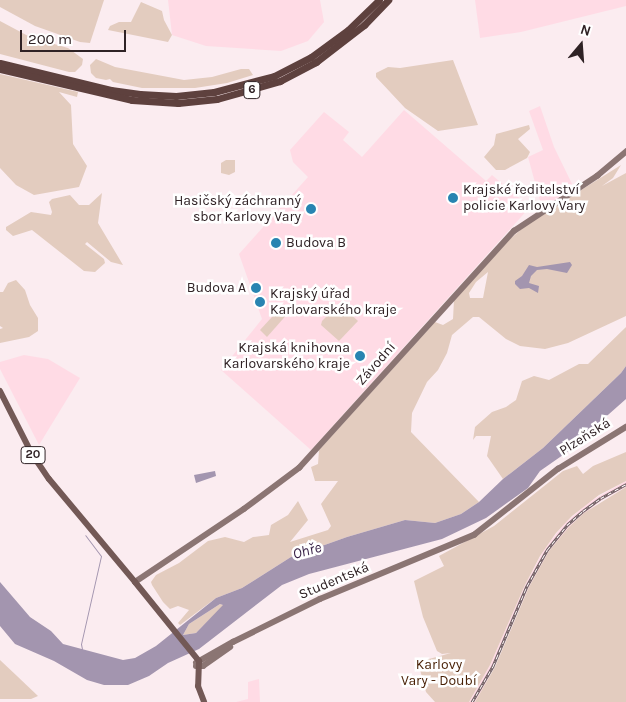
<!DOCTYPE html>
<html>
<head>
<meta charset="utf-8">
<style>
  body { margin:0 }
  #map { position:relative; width:626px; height:702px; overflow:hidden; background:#fbecf0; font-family:Karla,sans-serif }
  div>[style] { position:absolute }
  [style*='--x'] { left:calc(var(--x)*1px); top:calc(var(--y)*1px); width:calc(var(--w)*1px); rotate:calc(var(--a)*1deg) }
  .built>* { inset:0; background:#ffdbe5 }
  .green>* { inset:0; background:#e3ccbf }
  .water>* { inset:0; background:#a395af }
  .stream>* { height:1px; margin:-0.5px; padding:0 0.5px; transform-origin:0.5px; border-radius:0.5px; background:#a395af }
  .secondary>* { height:5.5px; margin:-2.75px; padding:0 2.75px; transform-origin:2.75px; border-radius:2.75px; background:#8b7573 }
  .primary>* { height:6px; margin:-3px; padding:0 3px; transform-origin:3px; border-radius:3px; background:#735956 }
  .highway>* { height:7px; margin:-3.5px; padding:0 3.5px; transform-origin:3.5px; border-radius:3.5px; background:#5e413e }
  .rail>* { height:3px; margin-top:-1.5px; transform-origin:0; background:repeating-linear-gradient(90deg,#fff 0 4px,#695b5e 0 8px); box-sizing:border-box; border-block:1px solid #695b5e }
  .dots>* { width:14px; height:14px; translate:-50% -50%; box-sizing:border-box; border:2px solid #fff; border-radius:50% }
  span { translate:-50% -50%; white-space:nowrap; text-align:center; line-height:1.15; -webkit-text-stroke:5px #fff; paint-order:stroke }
  .shield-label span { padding:1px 4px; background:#fff; border:1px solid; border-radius:4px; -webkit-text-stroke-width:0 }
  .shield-label { font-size:12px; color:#2f2225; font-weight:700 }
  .poi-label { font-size:14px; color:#2f2225 }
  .left { translate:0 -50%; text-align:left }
  .right { translate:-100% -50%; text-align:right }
  .street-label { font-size:14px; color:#2f2225 }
  .park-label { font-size:14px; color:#471f04 }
  .water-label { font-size:15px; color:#341d43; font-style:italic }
  .north { position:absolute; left:556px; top:20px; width:50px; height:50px; -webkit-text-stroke:4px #fff; paint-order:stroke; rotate:18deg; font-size:14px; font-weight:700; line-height:20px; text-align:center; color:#2f2225 }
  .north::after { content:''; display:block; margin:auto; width:18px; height:22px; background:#2f2225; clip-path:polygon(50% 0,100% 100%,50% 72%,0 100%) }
  .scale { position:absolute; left:20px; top:30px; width:106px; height:22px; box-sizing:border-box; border:2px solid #2f2225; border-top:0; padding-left:6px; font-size:15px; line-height:18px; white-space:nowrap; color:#2f2225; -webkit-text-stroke:4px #fff; paint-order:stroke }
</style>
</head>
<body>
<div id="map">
  <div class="built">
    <i style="clip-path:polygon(168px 0,320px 0,324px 22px,308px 41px,281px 51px,206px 46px,172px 35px)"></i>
    <i style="clip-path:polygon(475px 0,626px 0,626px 6px,521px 32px,480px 38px)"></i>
    <i style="clip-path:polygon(540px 106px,554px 147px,575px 190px,542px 208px,528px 157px,543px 150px,529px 111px)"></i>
    <i style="clip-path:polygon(404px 110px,486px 181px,492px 175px,530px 207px,311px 450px,221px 370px,262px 319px,239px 254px,308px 177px,293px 162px,290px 150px,324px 112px,349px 132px,343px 140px,362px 157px)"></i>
    <i style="clip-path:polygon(24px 355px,48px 359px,80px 378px,39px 445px,0 369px,0 362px)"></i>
    <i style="clip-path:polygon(626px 481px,626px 487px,602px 500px,576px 520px,549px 551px,529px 587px,483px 689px,475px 702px,469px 702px,490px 665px,525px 585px,545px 548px,565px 523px,589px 502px)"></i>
    <i style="clip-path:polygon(259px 679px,260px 702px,236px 702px,248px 699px,248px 682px)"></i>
  </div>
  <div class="green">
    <i style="clip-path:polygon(0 0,104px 0,90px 43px,80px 42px,35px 26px,0 7px)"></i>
    <i style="clip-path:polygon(141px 2px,162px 11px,164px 20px,172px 35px,168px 42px,108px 30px,110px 26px,119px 22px,131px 22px)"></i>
    <i style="clip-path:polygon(0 21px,30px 37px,68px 48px,83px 59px,82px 65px,75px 72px,69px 72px,0 54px)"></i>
    <i style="clip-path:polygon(96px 59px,115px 67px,184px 80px,212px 77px,241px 69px,249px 69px,253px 75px,227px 83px,195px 88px,142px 88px,113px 82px,110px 79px,106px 80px,96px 78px,91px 73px,90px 65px)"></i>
    <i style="clip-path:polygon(453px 60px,478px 125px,438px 131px,405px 108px,376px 77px,376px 73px,388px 67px,400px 68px)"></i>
    <i style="clip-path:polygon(0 74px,78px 92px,77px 97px,59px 92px,71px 105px,73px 144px,87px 166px,79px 187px,34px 195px,16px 185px,0 168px)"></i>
    <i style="clip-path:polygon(529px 125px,530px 129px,518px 139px,530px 152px,527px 158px,505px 170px,496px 170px,484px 157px,494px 145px,496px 134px)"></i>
    <i style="clip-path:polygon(226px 160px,235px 160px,235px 172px,229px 175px,221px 173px,221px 163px)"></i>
    <i style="clip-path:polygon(evenodd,621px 165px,613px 178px,602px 186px,626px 173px,626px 316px,568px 343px,545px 349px,520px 346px,506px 339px,479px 317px,473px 317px,452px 335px,447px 353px,438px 370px,427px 382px,412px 413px,411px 432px,479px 502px,461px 514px,435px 523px,405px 520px,347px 537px,291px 557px,242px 588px,216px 598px,180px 625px,178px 623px,189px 610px,178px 606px,170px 609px,163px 602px,152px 585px,151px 582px,156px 575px,179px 563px,208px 541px,225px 537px,244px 542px,253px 537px,269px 535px,271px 525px,288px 515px,298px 501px,308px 520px,290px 542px,328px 530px,331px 526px,321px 504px,338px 481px,315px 481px,311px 467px,318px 464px,319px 450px,435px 322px,443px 325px,453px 319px,454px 300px,509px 240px,527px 224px,621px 165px,488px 272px,483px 298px,470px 298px,469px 293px,476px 282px,488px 272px)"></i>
    <i style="clip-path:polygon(102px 193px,98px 223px,123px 265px,111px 262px,87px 242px,85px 244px,104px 259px,105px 263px,95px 272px,84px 271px,32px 230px,13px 236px,6px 230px,6px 227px,31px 212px,51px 215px,52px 212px,49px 202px,52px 199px,70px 195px,79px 205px,89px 205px)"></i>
    <i style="clip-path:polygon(16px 280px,25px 290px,30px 305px,38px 318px,38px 331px,29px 337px,0 343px,0 329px,3px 328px,0 326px,0 292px,3px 292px,8px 283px)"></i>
    <i style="clip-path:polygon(283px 305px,290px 311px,267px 337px,260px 330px)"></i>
    <i style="clip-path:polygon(338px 305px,341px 305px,358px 321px,339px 341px,321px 325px,322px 321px)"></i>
    <i style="clip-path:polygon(626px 327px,626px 366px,621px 373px,543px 448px,503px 479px,487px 456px,491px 436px,476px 436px,473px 440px,475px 427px,492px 412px,506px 407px,516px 400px,522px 381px,534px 376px,549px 380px,579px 364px,588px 364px)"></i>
    <i style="clip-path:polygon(626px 452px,626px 481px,599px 495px,572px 516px,556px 533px,540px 556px,525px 585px,490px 665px,469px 702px,435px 702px,426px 692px,418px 662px,451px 653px,442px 654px,437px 651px,423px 617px,414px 581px,444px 566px,439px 556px,494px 526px,563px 471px,577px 466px,583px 474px,593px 466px)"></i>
    <i style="clip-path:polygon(626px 487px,626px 702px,475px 702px,495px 667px,529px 587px,549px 551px,569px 527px,584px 513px)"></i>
    <i style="clip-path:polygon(220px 604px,224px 605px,196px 633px,183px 635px,189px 624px)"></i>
    <i style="clip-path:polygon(0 660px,17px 676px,38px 696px,31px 699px,0 699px)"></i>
  </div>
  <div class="water">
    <i style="clip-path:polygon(570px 262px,572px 265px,567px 273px,547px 269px,537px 270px,531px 276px,529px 283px,539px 286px,538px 293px,529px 288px,520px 289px,515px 284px,515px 281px,522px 276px,529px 265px,537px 267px)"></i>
    <i style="clip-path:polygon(evenodd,626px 366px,626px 399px,600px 422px,583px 441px,540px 471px,528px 488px,486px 518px,442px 539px,309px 574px,282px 585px,199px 649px,168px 663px,149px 676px,128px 685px,104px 685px,87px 680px,54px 661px,15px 644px,0 626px,0 582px,30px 617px,51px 631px,63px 644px,123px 660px,135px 658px,156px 646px,216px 598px,242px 588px,291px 557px,347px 537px,405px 520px,435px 523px,461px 514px,479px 502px,503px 479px,543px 448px,621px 373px,626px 366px,220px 604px,223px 605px,196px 633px,183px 635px,189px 624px,220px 604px)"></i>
    <i style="clip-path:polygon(215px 471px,216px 476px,196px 483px,194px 475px)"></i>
  </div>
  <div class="stream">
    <i style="--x:82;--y:649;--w:5;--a:-101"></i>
    <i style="--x:81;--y:644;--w:90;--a:-77.2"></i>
    <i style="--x:101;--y:556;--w:26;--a:-127"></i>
  </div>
  <div class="secondary">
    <i style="--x:135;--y:582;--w:131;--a:-33.8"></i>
    <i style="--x:244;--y:509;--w:69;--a:-36.7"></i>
    <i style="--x:299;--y:468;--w:320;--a:-47.8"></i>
    <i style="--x:514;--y:231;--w:100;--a:-33.5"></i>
    <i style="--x:597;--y:176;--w:38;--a:-40"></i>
    <i style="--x:196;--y:663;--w:43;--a:-29.6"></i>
    <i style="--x:233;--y:642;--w:97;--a:-26.3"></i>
    <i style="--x:320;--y:599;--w:167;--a:-22.6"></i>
    <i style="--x:474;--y:535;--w:107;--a:-38.2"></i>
    <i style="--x:558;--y:469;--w:80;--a:-31.7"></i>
    <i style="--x:196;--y:666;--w:7;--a:0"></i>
    <i style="--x:203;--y:666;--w:33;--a:-35"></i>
  </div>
  <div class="primary">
    <i style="--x:0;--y:391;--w:71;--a:63.1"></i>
    <i style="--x:32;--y:454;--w:30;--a:56"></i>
    <i style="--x:49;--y:479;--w:134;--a:50.1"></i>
    <i style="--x:135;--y:582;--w:102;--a:51"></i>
    <i style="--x:199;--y:661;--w:25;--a:92"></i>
    <i style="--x:198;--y:686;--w:17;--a:69"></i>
  </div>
  <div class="highway">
    <i style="--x:0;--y:63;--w:114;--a:13.7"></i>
    <i style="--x:111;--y:90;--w:29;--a:8"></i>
    <i style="--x:140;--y:94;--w:36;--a:3"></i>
    <i style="--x:176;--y:96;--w:38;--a:-6"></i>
    <i style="--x:214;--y:92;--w:62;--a:-14.9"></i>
    <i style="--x:274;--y:76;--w:42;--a:-27.2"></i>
    <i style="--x:311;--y:57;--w:46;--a:-36.1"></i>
    <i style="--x:348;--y:30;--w:43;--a:-44.1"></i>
    <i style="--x:0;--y:69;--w:136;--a:13.2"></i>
    <i style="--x:132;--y:100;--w:46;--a:3.7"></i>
    <i style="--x:178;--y:103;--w:39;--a:-6"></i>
    <i style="--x:217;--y:99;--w:66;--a:-15.9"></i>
    <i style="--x:280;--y:81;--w:41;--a:-27.8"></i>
    <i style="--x:316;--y:62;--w:61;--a:-37.6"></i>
    <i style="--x:364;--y:25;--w:35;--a:-46"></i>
  </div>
  <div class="rail">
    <i style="--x:472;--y:702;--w:42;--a:-59.7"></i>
    <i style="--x:493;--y:666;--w:87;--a:-67"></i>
    <i style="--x:527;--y:586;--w:41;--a:-60.9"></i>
    <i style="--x:547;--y:550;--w:32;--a:-51"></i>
    <i style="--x:567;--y:525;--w:21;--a:-41"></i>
    <i style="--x:583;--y:511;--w:22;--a:-36"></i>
    <i style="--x:601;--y:498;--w:29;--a:-29"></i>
  </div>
  <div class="dots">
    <i style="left:453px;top:198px;background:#2884b1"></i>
    <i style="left:311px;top:209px;background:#2884b1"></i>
    <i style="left:276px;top:243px;background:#2884b1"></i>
    <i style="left:256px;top:288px;background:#2884b1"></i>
    <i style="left:260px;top:302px;background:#2884b1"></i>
    <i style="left:360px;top:356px;background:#2884b1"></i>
  </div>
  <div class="shield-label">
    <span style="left:252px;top:90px">6</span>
    <span style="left:33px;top:455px">20</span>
  </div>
  <div class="poi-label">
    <span class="left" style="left:463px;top:198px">Krajské ředitelství<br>policie Karlovy Vary</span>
    <span class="right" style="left:301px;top:209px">Hasičský záchranný<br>sbor Karlovy Vary</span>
    <span class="left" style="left:286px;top:243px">Budova B</span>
    <span class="right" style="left:246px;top:288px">Budova A</span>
    <span class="left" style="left:270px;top:302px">Krajský úřad<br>Karlovarského kraje</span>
    <span class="right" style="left:350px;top:356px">Krajská knihovna<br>Karlovarského kraje</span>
  </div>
  <div class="street-label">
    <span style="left:376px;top:364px;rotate:-49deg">Závodní</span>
    <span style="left:585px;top:437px;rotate:-32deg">Plzeňská</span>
    <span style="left:334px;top:581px;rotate:-23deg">Studentská</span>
  </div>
  <div class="park-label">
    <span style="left:439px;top:673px">Karlovy<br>Vary - Doubí</span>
  </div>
  <div class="water-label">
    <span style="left:307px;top:551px;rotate:-15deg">Ohře</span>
  </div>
  <div class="north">N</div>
  <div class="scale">200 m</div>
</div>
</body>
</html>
